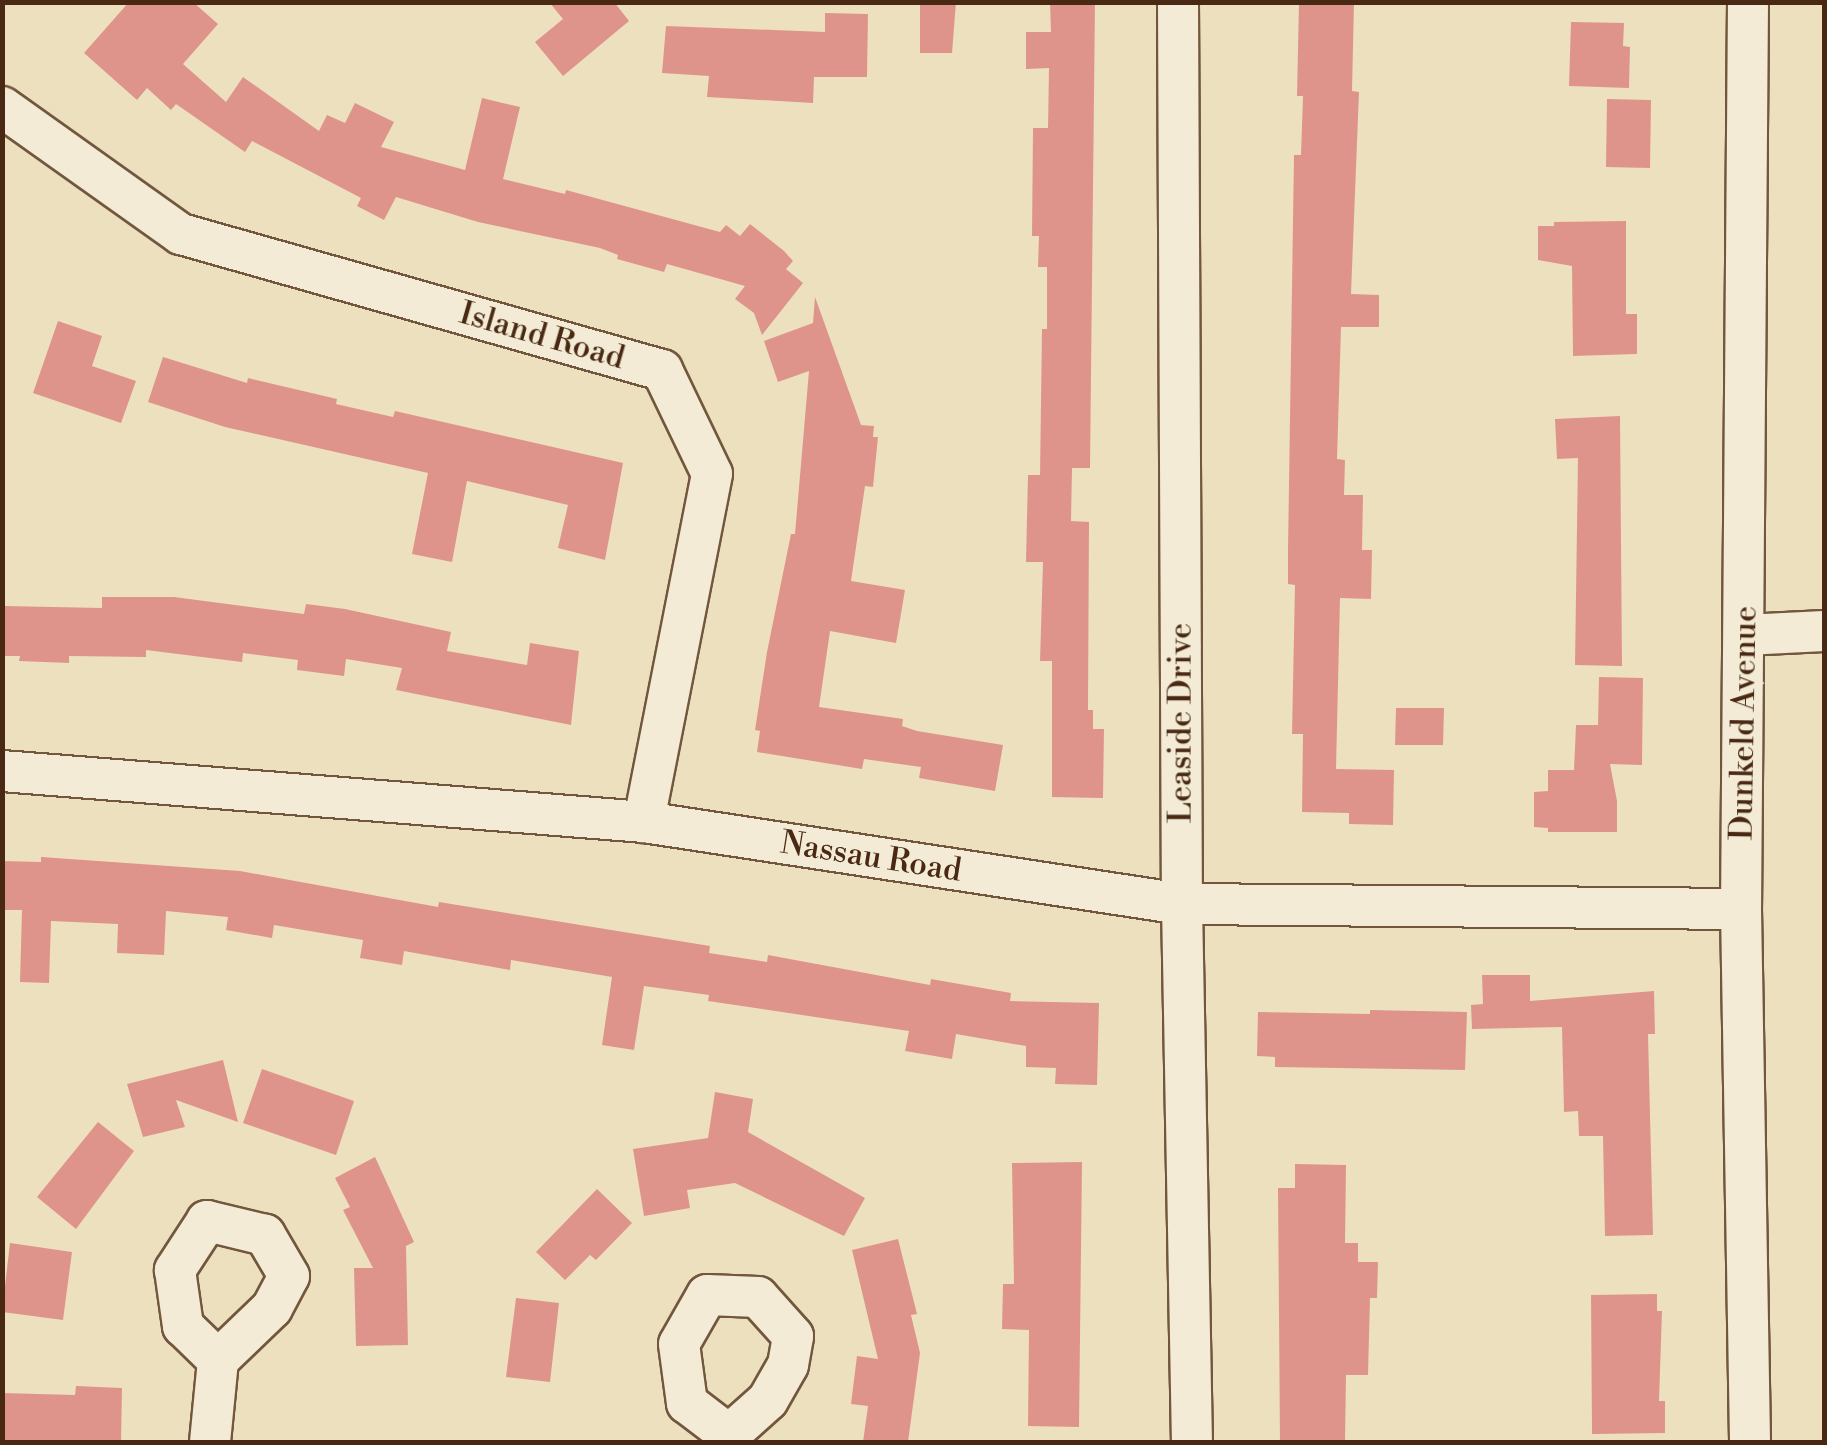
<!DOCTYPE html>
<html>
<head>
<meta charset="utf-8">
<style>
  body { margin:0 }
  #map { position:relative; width:1827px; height:1445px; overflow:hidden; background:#ede0bf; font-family:"Libre Bodoni",serif }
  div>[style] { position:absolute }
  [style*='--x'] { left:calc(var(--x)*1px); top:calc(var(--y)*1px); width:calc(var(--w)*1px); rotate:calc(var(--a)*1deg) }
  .building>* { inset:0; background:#df948b }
  .roads { filter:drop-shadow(2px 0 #72573e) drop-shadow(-2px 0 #72573e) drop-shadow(0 2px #72573e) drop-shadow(0 -2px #72573e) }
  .minor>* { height:40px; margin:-20px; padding:0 20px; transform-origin:20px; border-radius:20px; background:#f3ebd5 }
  span { translate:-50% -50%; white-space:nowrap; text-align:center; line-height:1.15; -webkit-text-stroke:8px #f3ebd5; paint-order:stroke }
  .street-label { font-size:32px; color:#492913 }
  .frame { position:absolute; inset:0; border:5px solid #492913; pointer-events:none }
</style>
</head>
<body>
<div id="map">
  <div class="building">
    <i style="clip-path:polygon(129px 2px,193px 2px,218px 24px,183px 64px,226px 102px,243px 77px,319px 131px,327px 115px,345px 123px,355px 103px,394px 122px,381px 147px,465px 170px,482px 98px,520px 107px,503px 179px,565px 194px,566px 190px,720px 232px,726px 225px,740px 236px,750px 224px,784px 251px,793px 261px,786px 269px,803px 283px,762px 335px,754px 313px,735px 299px,745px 286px,667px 264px,664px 272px,617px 259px,618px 255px,600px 248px,478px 222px,396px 197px,384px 220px,357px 206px,361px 198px,252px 141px,245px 152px,176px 104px,171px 110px,147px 88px,137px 100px,84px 53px)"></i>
    <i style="clip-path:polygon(549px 2px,614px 2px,629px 21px,563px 76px,535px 42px,563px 19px)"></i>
    <i style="clip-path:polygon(920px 2px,956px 2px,952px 53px,920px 53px)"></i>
    <i style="clip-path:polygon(1050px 2px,1095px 2px,1090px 468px,1072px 468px,1071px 521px,1089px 522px,1088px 710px,1093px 710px,1093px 729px,1104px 729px,1103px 798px,1052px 797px,1052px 661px,1040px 661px,1043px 562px,1026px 562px,1028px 475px,1040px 475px,1042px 329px,1047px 329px,1047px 267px,1038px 267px,1039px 236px,1032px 236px,1033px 128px,1048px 128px,1049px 68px,1026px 69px,1026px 32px,1051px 32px)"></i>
    <i style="clip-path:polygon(1299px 2px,1354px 2px,1352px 91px,1359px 92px,1351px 294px,1379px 295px,1379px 327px,1341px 327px,1337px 459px,1345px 460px,1344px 495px,1363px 495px,1362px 550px,1372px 550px,1371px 599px,1340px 598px,1336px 769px,1394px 770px,1393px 825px,1349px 824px,1349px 813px,1302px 812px,1303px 734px,1292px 734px,1295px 585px,1288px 584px,1288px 550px,1294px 155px,1301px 155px,1303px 96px,1297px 96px)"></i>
    <i style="clip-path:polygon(825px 13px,868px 14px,867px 77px,814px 77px,813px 103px,707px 97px,709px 76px,662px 73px,666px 26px,825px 32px)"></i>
    <i style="clip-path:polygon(1571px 22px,1624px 23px,1623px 46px,1630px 47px,1629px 88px,1569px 86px)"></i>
    <i style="clip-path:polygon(1607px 99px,1651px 100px,1650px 168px,1606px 167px)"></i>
    <i style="clip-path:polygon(1626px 221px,1626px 314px,1637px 314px,1637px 354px,1573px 356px,1572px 266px,1538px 260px,1538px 226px,1554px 226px,1554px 222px)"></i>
    <i style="clip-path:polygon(815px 297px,861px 425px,874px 426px,873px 437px,878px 437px,873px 487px,865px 486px,851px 581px,905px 590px,896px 643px,830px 631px,819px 707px,903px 719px,902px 726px,917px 731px,1003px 745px,995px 791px,919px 778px,921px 767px,864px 759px,862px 769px,757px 752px,760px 731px,755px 730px,767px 652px,791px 534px,795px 534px,809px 371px,778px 382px,764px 341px,813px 323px)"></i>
    <i style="clip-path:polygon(58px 321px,102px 336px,92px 366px,136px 381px,121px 423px,33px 393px)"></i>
    <i style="clip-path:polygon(163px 357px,247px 383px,248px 378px,337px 399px,336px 404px,393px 417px,395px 411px,623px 463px,605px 560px,558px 548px,568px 505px,467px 481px,452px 562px,412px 554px,428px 473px,225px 427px,148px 402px)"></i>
    <i style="clip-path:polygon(1620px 416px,1622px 666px,1575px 665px,1578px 458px,1557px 459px,1555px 419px)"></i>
    <i style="clip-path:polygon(102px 597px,174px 597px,304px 614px,306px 604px,345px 609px,451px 632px,447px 651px,527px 665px,530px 643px,579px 651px,571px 725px,396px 690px,402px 668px,346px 659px,344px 676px,297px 670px,298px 660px,243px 653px,242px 662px,146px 650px,146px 657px,69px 656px,69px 663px,19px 661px,20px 656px,3px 656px,4px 606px,102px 608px)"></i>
    <i style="clip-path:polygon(1599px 677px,1643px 678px,1642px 765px,1610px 764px,1617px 801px,1617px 832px,1548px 832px,1548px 828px,1534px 827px,1534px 792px,1548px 791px,1548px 770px,1574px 770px,1576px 725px,1598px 725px)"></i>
    <i style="clip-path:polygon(1396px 708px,1444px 708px,1443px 745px,1395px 745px)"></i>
    <i style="clip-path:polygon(41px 857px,240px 871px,438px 907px,439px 902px,710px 946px,709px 953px,767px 962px,768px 955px,930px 985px,931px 979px,1011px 993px,1010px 1001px,1099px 1003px,1097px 1085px,1055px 1084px,1056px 1068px,1026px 1067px,1026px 1046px,956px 1034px,952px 1059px,905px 1051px,909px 1031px,708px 1001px,709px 995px,644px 986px,634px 1050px,602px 1045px,612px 977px,511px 960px,510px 970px,404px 951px,402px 965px,360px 958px,363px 940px,274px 925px,272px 938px,226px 930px,228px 917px,166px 911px,164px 955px,117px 953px,118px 924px,51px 921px,49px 983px,20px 982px,22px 910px,2px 910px,2px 861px,41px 862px)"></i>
    <i style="clip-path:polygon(1482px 975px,1530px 975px,1530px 1001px,1654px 991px,1655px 1034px,1648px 1034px,1653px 1235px,1605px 1236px,1603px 1136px,1579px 1136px,1578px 1111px,1564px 1112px,1562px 1027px,1472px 1029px,1471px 1005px,1483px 1004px)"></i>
    <i style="clip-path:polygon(1370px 1010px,1467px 1012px,1465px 1070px,1275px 1067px,1275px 1057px,1257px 1056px,1258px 1012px,1370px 1014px)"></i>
    <i style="clip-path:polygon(223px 1060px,238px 1122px,176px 1100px,185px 1127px,143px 1137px,127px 1084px)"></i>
    <i style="clip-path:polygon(262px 1069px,354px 1101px,336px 1155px,243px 1123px)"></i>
    <i style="clip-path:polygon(715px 1092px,753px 1099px,748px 1132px,865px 1198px,844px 1236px,735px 1183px,687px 1190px,690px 1208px,644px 1216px,633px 1149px,708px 1138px)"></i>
    <i style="clip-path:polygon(98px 1122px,134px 1151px,76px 1229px,37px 1197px)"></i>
    <i style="clip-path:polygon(375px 1157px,414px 1242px,406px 1246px,408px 1345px,356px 1346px,354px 1268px,373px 1268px,343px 1210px,350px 1207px,335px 1178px)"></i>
    <i style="clip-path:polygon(1082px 1162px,1079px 1427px,1028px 1426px,1029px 1330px,1002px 1329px,1003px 1284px,1014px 1284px,1012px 1163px)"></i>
    <i style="clip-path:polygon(1295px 1164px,1346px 1165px,1345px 1243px,1358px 1243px,1358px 1262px,1378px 1262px,1377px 1298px,1370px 1298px,1368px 1375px,1346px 1375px,1345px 1442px,1280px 1442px,1278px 1188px,1295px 1188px)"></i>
    <i style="clip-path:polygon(597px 1189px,632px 1223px,596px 1260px,590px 1255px,565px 1280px,536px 1252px)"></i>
    <i style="clip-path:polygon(898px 1239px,917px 1314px,911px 1315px,920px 1353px,908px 1442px,863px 1442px,868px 1406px,851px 1404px,857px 1356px,878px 1359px,852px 1250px)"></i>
    <i style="clip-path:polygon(10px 1243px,72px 1252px,63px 1320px,2px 1312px)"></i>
    <i style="clip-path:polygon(1657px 1294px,1657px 1311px,1662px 1311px,1659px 1401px,1665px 1401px,1665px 1433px,1592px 1434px,1591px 1295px)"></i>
    <i style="clip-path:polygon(516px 1298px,559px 1303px,550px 1382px,506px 1377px)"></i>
    <i style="clip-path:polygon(76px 1386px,122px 1388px,121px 1442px,2px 1441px,2px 1393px,75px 1395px)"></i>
  </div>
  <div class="roads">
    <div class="minor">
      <i style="--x:1178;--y:2;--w:902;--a:89.75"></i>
      <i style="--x:1182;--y:904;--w:538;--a:88.94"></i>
      <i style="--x:1748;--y:2;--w:907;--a:90.44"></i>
      <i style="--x:1741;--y:909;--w:533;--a:89.03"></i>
      <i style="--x:2;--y:107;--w:219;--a:35.4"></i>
      <i style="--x:181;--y:234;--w:500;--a:15.8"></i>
      <i style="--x:662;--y:370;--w:115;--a:64.3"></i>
      <i style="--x:712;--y:474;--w:355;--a:101.1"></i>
      <i style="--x:1745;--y:635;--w:79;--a:-2.9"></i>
      <i style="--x:2;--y:771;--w:644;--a:4.54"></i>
      <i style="--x:644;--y:822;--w:544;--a:8.67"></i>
      <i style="--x:1182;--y:904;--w:559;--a:0.51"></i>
      <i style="--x:210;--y:1442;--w:82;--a:-84.4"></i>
      <i style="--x:218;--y:1360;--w:75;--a:-43.9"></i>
      <i style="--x:272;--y:1308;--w:36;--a:-62"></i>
      <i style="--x:289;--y:1276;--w:48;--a:-120.3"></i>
      <i style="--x:265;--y:1235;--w:60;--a:-166.4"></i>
      <i style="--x:207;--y:1221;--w:59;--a:123.1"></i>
      <i style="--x:175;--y:1270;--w:57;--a:81.9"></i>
      <i style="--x:183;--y:1326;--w:49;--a:44.2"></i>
      <i style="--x:729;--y:1442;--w:7;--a:-90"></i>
      <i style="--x:729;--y:1435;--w:52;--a:-41.9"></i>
      <i style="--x:768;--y:1400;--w:40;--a:-60.3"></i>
      <i style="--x:788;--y:1365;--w:29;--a:-80"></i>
      <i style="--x:793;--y:1336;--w:52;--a:-131.9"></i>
      <i style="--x:758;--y:1297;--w:51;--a:-177.8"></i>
      <i style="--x:707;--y:1295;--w:56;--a:119.7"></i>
      <i style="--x:679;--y:1344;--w:60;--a:82.3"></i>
      <i style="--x:687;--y:1403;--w:53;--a:37.3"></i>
    </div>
  </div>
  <div class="street-label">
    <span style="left:542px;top:336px;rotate:16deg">Island Road</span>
    <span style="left:1181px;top:723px;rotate:-90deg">Leaside Drive</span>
    <span style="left:1744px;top:723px;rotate:-89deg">Dunkeld Avenue</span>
    <span style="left:871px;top:857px;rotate:9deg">Nassau Road</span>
  </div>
  <div class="frame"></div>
</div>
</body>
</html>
